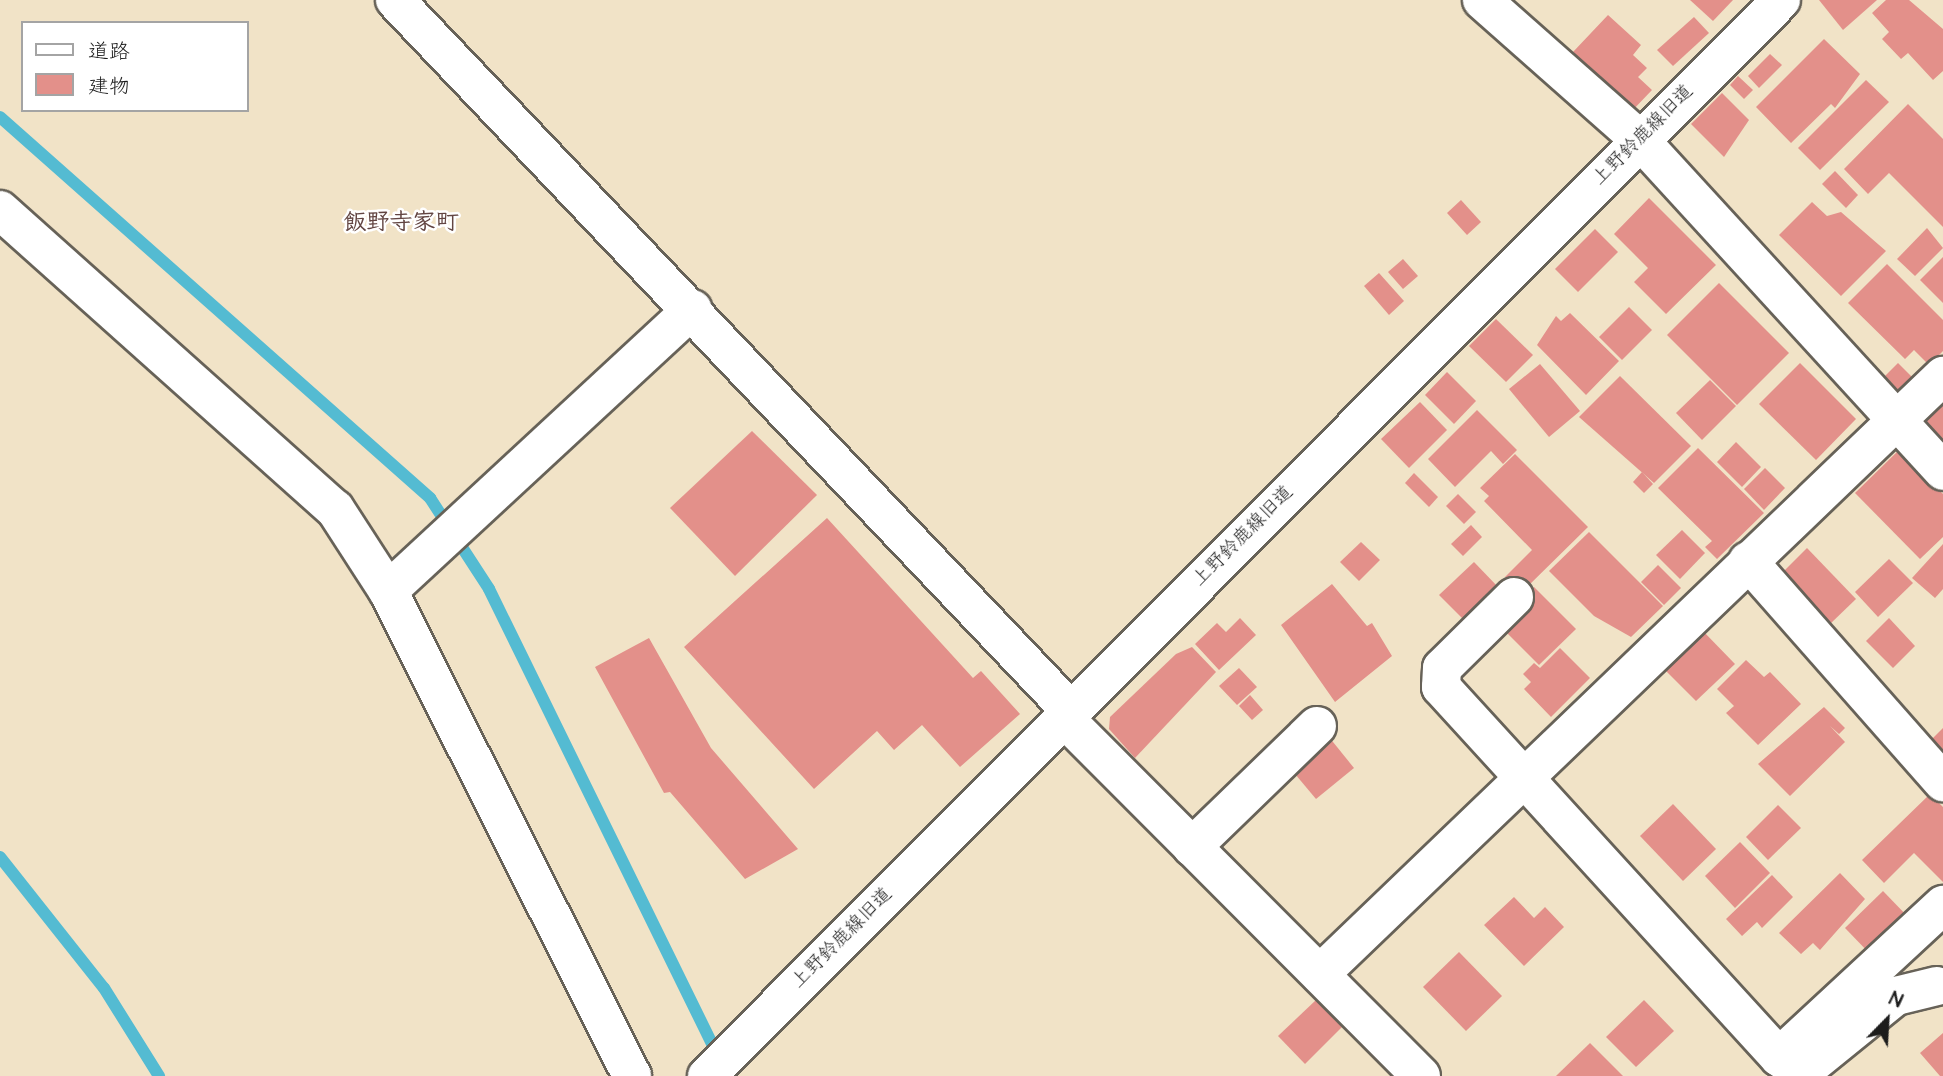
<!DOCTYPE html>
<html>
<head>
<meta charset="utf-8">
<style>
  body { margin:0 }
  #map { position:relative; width:1943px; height:1076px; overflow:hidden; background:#f1e3c7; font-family:"Architects Daughter","Klee One",sans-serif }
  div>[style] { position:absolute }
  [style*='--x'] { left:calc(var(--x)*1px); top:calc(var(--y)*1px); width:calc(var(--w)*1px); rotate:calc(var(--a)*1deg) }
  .stream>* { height:12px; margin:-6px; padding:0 6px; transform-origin:6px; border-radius:6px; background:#54bbd2 }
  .building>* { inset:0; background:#e3908a }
  .roads { filter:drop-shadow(2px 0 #676258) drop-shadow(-2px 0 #676258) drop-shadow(0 2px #676258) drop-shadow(0 -2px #676258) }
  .minor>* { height:38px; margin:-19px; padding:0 19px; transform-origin:19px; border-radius:19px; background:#fff }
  span { translate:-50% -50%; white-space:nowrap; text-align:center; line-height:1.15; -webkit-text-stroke:5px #fff; paint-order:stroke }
  .street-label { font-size:19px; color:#1c1c1c }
  .quarter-label { font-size:23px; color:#624542; font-weight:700 }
  .legend { position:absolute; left:21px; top:21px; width:228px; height:91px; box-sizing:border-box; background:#fff; border:2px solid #a4a4a4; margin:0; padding:9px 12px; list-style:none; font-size:21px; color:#1c1c1c }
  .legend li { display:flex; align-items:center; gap:14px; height:35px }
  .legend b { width:35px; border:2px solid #a4a4a4 }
  .north { position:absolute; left:1852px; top:985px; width:70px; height:70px; -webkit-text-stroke:5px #fff; paint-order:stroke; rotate:24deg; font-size:19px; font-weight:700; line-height:28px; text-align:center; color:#1c1c1c }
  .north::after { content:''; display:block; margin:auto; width:24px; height:32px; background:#1c1c1c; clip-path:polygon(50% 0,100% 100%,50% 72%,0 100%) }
</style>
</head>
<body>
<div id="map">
  <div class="stream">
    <i style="--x:0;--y:117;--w:575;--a:41.54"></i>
    <i style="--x:430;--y:498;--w:108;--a:57"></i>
    <i style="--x:489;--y:589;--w:520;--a:63.88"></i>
    <i style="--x:0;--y:857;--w:167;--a:51.6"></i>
    <i style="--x:104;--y:988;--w:104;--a:58"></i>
  </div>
  <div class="building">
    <i style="clip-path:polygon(1690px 0,1733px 0,1713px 21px)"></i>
    <i style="clip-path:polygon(1819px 0,1877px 0,1843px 30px)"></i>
    <i style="clip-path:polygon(1886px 0,1909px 0,1943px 29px,1943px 71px,1933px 80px,1908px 53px,1901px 59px,1882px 39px,1889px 32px,1872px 13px)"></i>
    <i style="clip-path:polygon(1608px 15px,1641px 45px,1633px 55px,1647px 68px,1638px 77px,1652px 90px,1630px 113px,1573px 52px)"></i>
    <i style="clip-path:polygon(1694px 17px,1709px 33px,1673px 66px,1657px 50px)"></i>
    <i style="clip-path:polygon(1824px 39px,1860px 74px,1835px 108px,1831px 104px,1791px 143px,1756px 107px)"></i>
    <i style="clip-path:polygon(1770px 54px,1782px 65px,1759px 88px,1748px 76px)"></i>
    <i style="clip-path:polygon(1738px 76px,1753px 90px,1744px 99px,1730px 85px)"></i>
    <i style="clip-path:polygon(1866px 80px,1889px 102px,1820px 170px,1798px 148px)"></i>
    <i style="clip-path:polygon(1722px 93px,1749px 120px,1724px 157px,1691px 124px)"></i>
    <i style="clip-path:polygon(1908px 104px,1943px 139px,1943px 227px,1889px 173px,1868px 194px,1844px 169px)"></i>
    <i style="clip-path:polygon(1835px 171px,1858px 195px,1846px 208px,1822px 184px)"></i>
    <i style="clip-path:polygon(1649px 198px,1716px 265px,1666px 314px,1634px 282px,1648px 268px,1614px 234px)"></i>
    <i style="clip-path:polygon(1461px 200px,1481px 222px,1467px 235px,1447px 213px)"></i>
    <i style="clip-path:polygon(1812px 202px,1827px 216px,1841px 212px,1886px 251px,1841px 296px,1779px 235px)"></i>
    <i style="clip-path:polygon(1927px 228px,1943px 248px,1915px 276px,1897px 259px)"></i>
    <i style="clip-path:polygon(1595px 229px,1618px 252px,1578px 292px,1555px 269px)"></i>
    <i style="clip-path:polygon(1943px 257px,1943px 303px,1920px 280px)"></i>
    <i style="clip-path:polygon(1403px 259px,1418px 276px,1403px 289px,1388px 272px)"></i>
    <i style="clip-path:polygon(1887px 264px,1943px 320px,1943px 351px,1929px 365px,1914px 350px,1905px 359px,1848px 303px)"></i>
    <i style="clip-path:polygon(1379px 273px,1404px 301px,1389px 315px,1364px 286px)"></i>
    <i style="clip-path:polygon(1719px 283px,1789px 353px,1737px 405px,1667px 335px)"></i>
    <i style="clip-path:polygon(1629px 307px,1652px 330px,1622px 360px,1599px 337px)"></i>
    <i style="clip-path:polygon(1570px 313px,1619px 361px,1586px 395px,1537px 345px,1556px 316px,1561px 321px)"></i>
    <i style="clip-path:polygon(1496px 319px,1533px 355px,1506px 382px,1469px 346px)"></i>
    <i style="clip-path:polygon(1800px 363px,1856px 419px,1816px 460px,1759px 404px)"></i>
    <i style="clip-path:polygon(1898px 363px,1913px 378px,1899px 391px,1885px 376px)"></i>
    <i style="clip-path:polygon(1540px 364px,1580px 411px,1549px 437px,1509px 389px)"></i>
    <i style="clip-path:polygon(1447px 372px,1476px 401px,1454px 424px,1425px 395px)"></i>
    <i style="clip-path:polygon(1620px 376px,1691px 446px,1654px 483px,1579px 417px)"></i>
    <i style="clip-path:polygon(1710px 380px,1736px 406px,1702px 440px,1676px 413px)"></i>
    <i style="clip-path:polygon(1943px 397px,1943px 445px,1919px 420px)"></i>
    <i style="clip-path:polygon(1420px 402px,1447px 430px,1409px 468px,1381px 439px)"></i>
    <i style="clip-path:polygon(1477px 410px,1517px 450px,1503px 464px,1491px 451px,1455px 487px,1428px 459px)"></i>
    <i style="clip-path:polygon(752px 431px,817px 495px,735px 576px,670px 508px)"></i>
    <i style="clip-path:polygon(1736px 442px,1761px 467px,1742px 487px,1717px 462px)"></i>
    <i style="clip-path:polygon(1698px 448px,1764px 513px,1717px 559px,1705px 547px,1712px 541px,1658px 488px)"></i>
    <i style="clip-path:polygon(1900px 449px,1943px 494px,1943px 537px,1920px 559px,1855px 493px)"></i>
    <i style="clip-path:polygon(1515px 454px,1588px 527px,1521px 593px,1505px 577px,1532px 550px,1484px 501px,1489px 496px,1480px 488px)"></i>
    <i style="clip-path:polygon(1765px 468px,1785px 488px,1764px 510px,1744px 489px)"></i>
    <i style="clip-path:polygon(1642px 472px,1653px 484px,1644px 493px,1633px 482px)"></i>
    <i style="clip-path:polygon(1414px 473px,1438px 497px,1429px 507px,1405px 483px)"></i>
    <i style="clip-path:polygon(1458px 494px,1476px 512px,1464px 524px,1446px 506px)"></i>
    <i style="clip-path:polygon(827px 518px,973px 678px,981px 671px,1020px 714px,960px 767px,922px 725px,894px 750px,877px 731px,814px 789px,684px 647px)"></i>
    <i style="clip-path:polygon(1471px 525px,1482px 537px,1463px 556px,1451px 544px)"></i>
    <i style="clip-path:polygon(1682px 530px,1705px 553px,1680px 579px,1656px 555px)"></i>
    <i style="clip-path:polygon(1589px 532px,1663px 606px,1631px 637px,1594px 616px,1549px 571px)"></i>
    <i style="clip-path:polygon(1361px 542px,1380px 560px,1359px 581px,1340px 562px)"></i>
    <i style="clip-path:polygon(1943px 544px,1943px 589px,1935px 598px,1912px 578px)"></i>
    <i style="clip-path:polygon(1807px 548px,1856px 599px,1829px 625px,1780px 575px)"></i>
    <i style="clip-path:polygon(1889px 559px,1913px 583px,1878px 617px,1855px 592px)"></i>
    <i style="clip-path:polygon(1474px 562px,1499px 588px,1465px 621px,1439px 595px)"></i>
    <i style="clip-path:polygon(1658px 565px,1681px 588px,1664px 605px,1641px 582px)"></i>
    <i style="clip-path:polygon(1332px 584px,1367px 626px,1372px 623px,1392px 656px,1335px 702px,1281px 625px)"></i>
    <i style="clip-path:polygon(1534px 587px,1576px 629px,1539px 665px,1497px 623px)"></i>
    <i style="clip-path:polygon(1240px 618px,1256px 635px,1219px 670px,1195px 644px,1217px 623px,1226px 632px)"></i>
    <i style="clip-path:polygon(1889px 618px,1915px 646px,1893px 668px,1866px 641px)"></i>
    <i style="clip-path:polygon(1702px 630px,1735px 664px,1696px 701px,1663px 668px)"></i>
    <i style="clip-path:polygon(649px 638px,711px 748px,798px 849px,745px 879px,670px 792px,664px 793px,595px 667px)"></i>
    <i style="clip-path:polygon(1192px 647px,1216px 672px,1135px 758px,1109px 729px,1110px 717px,1176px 654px)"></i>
    <i style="clip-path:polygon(1560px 648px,1590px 678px,1551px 717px,1524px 689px,1531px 682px,1523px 674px,1534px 663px,1540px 668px)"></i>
    <i style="clip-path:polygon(1746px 660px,1764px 677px,1770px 672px,1801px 704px,1758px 745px,1726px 713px,1734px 706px,1717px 689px)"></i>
    <i style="clip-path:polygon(1239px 668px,1257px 687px,1237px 705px,1219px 686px)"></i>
    <i style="clip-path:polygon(1250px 695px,1263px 710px,1252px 720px,1239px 706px)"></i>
    <i style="clip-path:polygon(1824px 707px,1845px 728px,1839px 734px,1830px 726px,1845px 742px,1790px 796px,1758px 764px)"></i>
    <i style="clip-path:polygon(1943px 728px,1943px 758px,1928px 743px)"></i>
    <i style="clip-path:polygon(1329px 737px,1354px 768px,1316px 799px,1290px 768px)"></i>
    <i style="clip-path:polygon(1930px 794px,1943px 807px,1943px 882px,1914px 853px,1884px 883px,1862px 860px)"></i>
    <i style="clip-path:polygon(1673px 804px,1716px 849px,1683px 881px,1640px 836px)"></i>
    <i style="clip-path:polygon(1778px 805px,1801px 828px,1768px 860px,1746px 837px)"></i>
    <i style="clip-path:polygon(1740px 842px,1770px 873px,1735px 908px,1705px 876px)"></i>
    <i style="clip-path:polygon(1840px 873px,1865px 899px,1820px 950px,1813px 943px,1801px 954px,1779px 933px)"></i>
    <i style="clip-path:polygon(1772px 875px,1793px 897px,1762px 928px,1757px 922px,1742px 936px,1726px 919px)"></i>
    <i style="clip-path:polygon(1883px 891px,1911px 920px,1873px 957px,1845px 928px)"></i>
    <i style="clip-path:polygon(1514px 897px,1534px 918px,1545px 907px,1564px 927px,1524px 966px,1484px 925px)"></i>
    <i style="clip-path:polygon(1459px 952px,1502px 996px,1466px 1031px,1423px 987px)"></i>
    <i style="clip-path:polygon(1316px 1000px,1342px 1027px,1305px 1064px,1278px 1036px)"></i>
    <i style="clip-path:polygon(1644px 1000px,1674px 1031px,1636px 1067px,1606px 1037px)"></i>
    <i style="clip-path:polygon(1943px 1033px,1943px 1076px,1940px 1076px,1920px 1053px)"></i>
    <i style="clip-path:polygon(1590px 1043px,1623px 1076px,1556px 1076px)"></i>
  </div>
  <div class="roads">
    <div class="minor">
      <i style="--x:395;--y:0;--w:980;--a:46.45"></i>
      <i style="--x:1482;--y:0;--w:210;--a:41.5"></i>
      <i style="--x:1639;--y:139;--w:450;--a:47.5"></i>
      <i style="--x:0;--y:210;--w:449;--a:41.8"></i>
      <i style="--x:335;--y:509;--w:98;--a:57.1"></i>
      <i style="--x:388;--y:591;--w:543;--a:63.29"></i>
      <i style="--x:1748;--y:561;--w:295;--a:48.6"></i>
      <i style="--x:388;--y:591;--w:415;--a:-42.8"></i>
      <i style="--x:1514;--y:597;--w:101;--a:135.4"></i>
      <i style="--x:1442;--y:668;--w:19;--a:93"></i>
      <i style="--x:1441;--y:687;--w:501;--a:47.59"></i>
      <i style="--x:1779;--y:1057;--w:33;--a:35"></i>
      <i style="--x:1063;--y:717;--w:507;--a:45.08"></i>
      <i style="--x:1192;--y:847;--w:174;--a:-44.1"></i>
      <i style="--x:1320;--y:974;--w:864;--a:-43.83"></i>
      <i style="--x:1779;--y:1057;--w:224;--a:-42.8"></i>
      <i style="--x:1802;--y:1072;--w:121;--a:-39"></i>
      <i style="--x:1896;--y:996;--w:42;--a:-13.7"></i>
      <i style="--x:707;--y:1076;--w:1520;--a:-45.05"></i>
    </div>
  </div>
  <div class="street-label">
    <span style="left:1643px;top:135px;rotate:-45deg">上野鈴鹿線旧道</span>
    <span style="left:1243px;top:536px;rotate:-45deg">上野鈴鹿線旧道</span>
    <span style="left:842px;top:938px;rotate:-45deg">上野鈴鹿線旧道</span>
  </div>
  <div class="quarter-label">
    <span style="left:401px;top:222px">飯野寺家町</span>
  </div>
  <ul class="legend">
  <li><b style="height:9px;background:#fff"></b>道路</li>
  <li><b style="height:19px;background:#e3908a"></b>建物</li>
  </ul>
  <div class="north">N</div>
</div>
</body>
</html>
